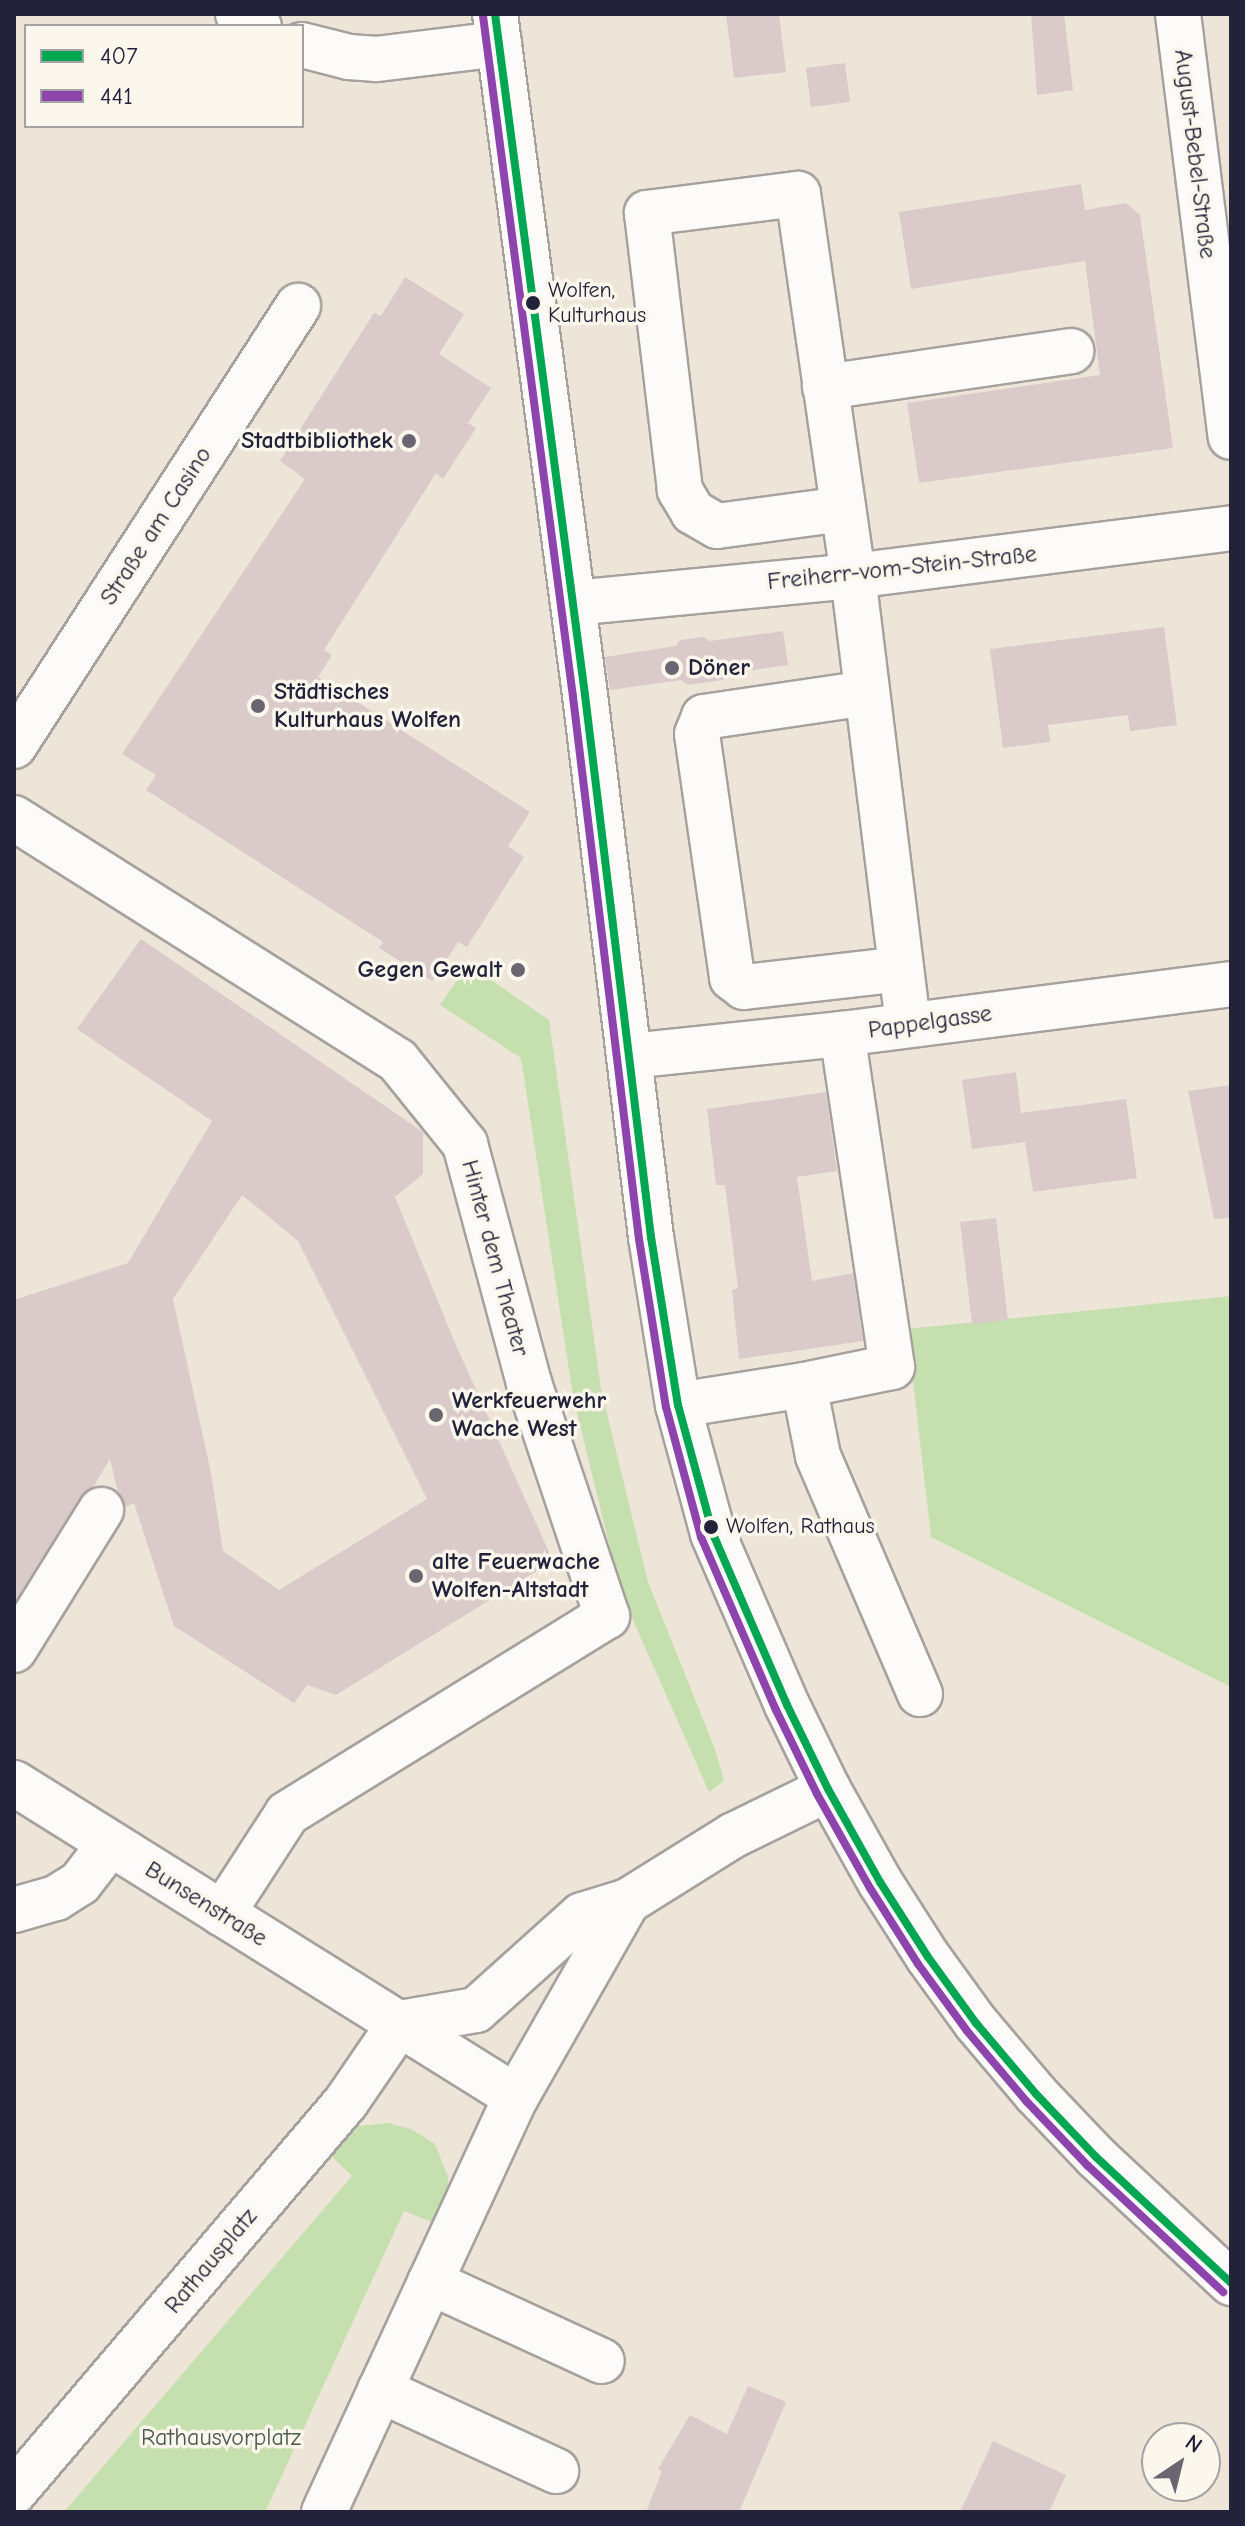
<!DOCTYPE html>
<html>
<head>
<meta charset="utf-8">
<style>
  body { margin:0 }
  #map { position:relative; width:1245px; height:2526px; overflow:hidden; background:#eee5d9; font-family:"Comic Neue",sans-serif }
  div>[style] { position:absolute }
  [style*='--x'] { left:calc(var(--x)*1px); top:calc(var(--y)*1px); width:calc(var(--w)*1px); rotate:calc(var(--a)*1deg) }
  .green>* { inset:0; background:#c6dfae }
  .building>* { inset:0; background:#dbcaca }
  .roads { filter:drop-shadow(2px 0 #a6a19d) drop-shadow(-2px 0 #a6a19d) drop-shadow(0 2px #a6a19d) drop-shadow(0 -2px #a6a19d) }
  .minor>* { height:44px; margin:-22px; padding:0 22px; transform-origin:22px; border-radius:22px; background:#fcfbf9 }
  .bus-1>* { height:8px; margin:-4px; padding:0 4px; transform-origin:4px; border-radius:4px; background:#00a651 }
  .bus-2>* { height:8px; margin:-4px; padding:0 4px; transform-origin:4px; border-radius:4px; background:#8e44ad }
  .dots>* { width:22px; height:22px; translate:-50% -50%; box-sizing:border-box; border:4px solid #fbf7ec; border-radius:50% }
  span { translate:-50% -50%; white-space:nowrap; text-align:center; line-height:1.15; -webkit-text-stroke:7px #fbf7ec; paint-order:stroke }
  .bus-label { font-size:22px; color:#22223b }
  .left { translate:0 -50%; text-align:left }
  .street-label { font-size:24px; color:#22223b }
  .poi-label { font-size:24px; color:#22223b; font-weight:700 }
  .right { translate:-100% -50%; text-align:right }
  .park-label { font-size:24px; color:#4a5953 }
  .frame { position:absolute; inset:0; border:16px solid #22223b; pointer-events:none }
  .legend { position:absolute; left:24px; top:24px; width:280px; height:104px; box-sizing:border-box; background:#fbf7ec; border:2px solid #a4a2a5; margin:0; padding:10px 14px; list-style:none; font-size:24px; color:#22223b }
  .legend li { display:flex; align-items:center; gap:16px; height:40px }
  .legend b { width:40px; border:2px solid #a4a2a5 }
  .north { position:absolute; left:1141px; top:2422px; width:80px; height:80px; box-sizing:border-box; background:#fbf7ec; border:2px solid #a4a2a5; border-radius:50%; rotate:35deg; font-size:22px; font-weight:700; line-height:32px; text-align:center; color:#22223b }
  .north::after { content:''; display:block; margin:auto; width:28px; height:36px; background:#696672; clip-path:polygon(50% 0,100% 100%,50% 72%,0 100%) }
</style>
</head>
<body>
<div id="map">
  <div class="green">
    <i style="clip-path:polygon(468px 964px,549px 1020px,601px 1389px,648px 1582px,715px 1749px,724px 1781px,709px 1792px,621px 1593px,573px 1396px,521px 1058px,440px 1005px)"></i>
    <i style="clip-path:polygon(1231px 1296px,1231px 1687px,931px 1537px,907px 1329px)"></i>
    <i style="clip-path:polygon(388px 2123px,411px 2129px,435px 2144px,448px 2177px,448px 2198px,439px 2225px,404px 2211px,265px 2512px,64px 2512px,352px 2176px,326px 2151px,359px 2126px)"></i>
  </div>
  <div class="building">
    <i style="clip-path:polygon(726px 14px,779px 14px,786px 72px,734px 78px)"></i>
    <i style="clip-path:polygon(1031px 14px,1064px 14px,1073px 90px,1037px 95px)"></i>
    <i style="clip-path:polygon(845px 63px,850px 102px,811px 107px,806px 68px)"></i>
    <i style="clip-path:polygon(1081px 184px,1085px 210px,1126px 203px,1140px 215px,1173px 448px,919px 483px,907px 403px,1100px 375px,1085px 261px,911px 289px,899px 212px)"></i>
    <i style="clip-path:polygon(405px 277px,464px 314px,439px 354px,491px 388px,468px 423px,476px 428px,443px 479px,436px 473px,324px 650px,332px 655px,318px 677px,530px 812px,508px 846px,524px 857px,467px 947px,458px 942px,432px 981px,379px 948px,383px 942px,146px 790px,156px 775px,122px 754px,305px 479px,280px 461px,374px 313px,381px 316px)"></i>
    <i style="clip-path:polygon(1164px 627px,1177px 725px,1130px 731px,1128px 715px,1048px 725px,1050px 742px,1003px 748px,990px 649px)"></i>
    <i style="clip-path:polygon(783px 631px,788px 665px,727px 674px,723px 680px,688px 685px,681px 680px,610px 690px,605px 657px,676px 646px,680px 640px,703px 637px,710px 641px)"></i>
    <i style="clip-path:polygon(evenodd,141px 939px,423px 1132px,423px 1174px,395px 1197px,455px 1343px,553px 1561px,336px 1695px,307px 1685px,294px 1703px,174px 1626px,134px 1503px,125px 1507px,118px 1492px,110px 1459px,93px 1487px,80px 1497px,14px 1603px,14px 1300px,128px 1263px,212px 1121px,77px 1029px,141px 939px,242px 1195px,298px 1241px,427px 1499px,279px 1590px,223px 1551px,211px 1473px,173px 1299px,242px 1195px)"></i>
    <i style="clip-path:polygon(1016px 1072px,1021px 1113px,1126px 1099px,1137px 1178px,1033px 1192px,1025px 1142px,972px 1149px,962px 1080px)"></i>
    <i style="clip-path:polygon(1231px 1085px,1231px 1218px,1214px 1219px,1188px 1091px)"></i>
    <i style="clip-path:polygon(826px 1092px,837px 1171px,797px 1177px,812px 1281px,853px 1273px,863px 1341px,739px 1359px,732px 1290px,738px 1288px,725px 1185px,716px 1185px,707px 1109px)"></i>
    <i style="clip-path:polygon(996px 1218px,1008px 1320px,972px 1324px,960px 1222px)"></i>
    <i style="clip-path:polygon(748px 2386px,786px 2402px,739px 2512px,646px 2512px,662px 2471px,658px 2469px,690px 2415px,727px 2434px)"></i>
    <i style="clip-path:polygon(993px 2441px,1066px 2475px,1049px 2512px,960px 2512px)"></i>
  </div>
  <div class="roads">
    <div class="minor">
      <i style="--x:238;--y:14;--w:24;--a:30"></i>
      <i style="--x:495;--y:14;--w:687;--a:82.47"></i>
      <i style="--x:585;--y:695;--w:546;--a:83.06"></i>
      <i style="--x:651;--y:1237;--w:170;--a:80.9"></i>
      <i style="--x:678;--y:1405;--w:134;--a:74.8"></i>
      <i style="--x:713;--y:1534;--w:186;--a:66.6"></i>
      <i style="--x:787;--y:1705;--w:93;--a:64"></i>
      <i style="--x:828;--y:1789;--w:107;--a:60.8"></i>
      <i style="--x:880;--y:1882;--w:89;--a:57.4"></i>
      <i style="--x:928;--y:1957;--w:82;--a:54"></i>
      <i style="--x:976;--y:2023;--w:93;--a:49.8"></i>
      <i style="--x:1036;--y:2094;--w:87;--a:46.4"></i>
      <i style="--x:1096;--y:2157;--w:185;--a:43"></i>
      <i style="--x:1178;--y:14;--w:426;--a:82.9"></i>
      <i style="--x:302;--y:45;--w:49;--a:14.3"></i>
      <i style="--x:349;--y:57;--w:28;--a:4"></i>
      <i style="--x:377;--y:59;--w:123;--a:-7"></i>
      <i style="--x:825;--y:387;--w:249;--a:-8.3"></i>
      <i style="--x:843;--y:509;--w:127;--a:172.3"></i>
      <i style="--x:717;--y:526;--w:28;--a:-150"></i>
      <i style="--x:693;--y:512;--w:26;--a:-121"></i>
      <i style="--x:680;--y:490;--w:279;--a:-96.8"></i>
      <i style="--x:647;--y:213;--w:152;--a:-7.2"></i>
      <i style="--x:798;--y:194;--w:386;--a:81.8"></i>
      <i style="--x:853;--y:576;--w:452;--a:83"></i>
      <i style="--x:573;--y:603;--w:281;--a:-5.5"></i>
      <i style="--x:853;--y:576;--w:381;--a:-7.2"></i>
      <i style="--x:867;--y:693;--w:165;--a:171.6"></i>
      <i style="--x:704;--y:717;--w:18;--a:112"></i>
      <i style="--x:697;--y:734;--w:246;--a:81.8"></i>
      <i style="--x:732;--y:978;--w:15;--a:37"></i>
      <i style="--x:744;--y:987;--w:158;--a:-6.5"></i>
      <i style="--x:14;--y:746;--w:524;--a:-57.16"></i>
      <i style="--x:14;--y:818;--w:454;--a:32.3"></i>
      <i style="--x:398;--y:1061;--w:107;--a:51.1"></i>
      <i style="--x:465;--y:1144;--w:247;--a:75"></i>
      <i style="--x:529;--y:1383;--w:246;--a:71.5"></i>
      <i style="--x:607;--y:1616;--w:376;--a:148.3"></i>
      <i style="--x:287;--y:1814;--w:119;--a:123"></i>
      <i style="--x:629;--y:1056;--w:214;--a:-5.9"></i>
      <i style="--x:842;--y:1034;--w:392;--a:-7.3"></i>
      <i style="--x:804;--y:1385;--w:72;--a:78.8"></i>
      <i style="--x:818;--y:1456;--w:259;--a:66.8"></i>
      <i style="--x:678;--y:1405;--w:128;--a:-9"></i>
      <i style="--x:804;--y:1385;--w:90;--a:-11.6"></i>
      <i style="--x:892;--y:1367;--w:337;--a:-98.5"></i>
      <i style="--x:14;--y:1650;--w:165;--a:-58.1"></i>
      <i style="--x:14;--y:1783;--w:592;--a:32.03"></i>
      <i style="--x:516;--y:2097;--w:226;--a:-60.3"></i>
      <i style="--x:14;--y:1910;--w:44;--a:-15.9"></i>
      <i style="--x:56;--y:1898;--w:28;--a:-32"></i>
      <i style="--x:80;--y:1883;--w:49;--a:-52.4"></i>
      <i style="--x:400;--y:2023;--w:77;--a:-9.7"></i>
      <i style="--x:476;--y:2010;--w:142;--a:-41.9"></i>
      <i style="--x:582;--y:1915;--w:48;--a:-16.9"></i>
      <i style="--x:628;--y:1901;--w:123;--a:-32"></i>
      <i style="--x:732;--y:1836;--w:107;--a:-26.1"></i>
      <i style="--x:430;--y:2282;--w:189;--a:24.7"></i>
      <i style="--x:380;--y:2390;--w:194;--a:24.7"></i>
      <i style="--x:14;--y:2492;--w:512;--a:-49.59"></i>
      <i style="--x:346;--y:2102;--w:96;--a:-55.6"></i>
      <i style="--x:324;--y:2512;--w:457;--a:-65.2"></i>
    </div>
  </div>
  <div class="bus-1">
    <i style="--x:495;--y:14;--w:687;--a:82.47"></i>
    <i style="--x:585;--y:695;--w:546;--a:83.06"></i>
    <i style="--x:651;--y:1237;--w:170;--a:80.9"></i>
    <i style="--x:678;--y:1405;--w:134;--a:74.8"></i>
    <i style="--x:713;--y:1534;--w:186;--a:66.6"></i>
    <i style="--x:787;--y:1705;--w:93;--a:64"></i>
    <i style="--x:828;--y:1789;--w:107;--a:60.8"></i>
    <i style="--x:880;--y:1882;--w:89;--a:57.4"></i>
    <i style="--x:928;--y:1957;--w:82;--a:54"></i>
    <i style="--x:976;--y:2023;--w:93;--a:49.8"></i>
    <i style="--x:1036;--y:2094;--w:87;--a:46.4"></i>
    <i style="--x:1096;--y:2157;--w:185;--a:43"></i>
  </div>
  <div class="bus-2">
    <i style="--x:483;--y:16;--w:687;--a:82.47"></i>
    <i style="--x:573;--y:697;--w:546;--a:83.06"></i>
    <i style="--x:639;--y:1239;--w:170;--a:80.9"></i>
    <i style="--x:666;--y:1407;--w:135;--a:74.9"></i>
    <i style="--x:701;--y:1537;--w:189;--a:66.6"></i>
    <i style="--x:776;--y:1710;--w:93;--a:64"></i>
    <i style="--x:817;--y:1794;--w:108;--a:60.6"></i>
    <i style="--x:870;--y:1888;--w:90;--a:57.7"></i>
    <i style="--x:918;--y:1964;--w:83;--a:53.8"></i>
    <i style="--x:967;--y:2031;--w:93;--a:49.8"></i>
    <i style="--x:1027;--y:2102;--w:88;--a:46.4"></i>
    <i style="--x:1088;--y:2166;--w:185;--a:43"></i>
  </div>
  <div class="dots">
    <i style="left:533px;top:303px;background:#22223b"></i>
    <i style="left:409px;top:441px;background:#696672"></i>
    <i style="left:672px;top:668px;background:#696672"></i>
    <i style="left:258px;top:706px;background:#696672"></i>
    <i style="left:518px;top:970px;background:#696672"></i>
    <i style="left:436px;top:1415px;background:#696672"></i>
    <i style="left:711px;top:1527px;background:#22223b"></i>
    <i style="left:416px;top:1576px;background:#696672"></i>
  </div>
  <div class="bus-label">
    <span class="left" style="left:548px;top:303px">Wolfen,<br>Kulturhaus</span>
    <span class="left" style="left:726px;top:1527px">Wolfen, Rathaus</span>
  </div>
  <div class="street-label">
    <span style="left:1195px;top:154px;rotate:83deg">August-Bebel-Straße</span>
    <span style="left:156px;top:526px;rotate:-57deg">Straße am Casino</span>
    <span style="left:902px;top:568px;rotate:-6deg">Freiherr-vom-Stein-Straße</span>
    <span style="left:930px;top:1022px;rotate:-8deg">Pappelgasse</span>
    <span style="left:495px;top:1258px;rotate:75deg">Hinter dem Theater</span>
    <span style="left:206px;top:1904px;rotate:32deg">Bunsenstraße</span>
    <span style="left:211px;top:2261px;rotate:-50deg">Rathausplatz</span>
  </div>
  <div class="poi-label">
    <span class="right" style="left:393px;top:441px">Stadtbibliothek</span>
    <span class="left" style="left:688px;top:668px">Döner</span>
    <span class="left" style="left:274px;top:706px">Städtisches<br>Kulturhaus Wolfen</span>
    <span class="right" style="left:502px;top:970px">Gegen Gewalt</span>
    <span class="left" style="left:452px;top:1415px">Werkfeuerwehr<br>Wache West</span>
    <span class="left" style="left:432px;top:1576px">alte Feuerwache<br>Wolfen-Altstadt</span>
  </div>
  <div class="park-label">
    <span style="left:221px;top:2438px">Rathausvorplatz</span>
  </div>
  <div class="frame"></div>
  <ul class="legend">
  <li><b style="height:10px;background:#00a651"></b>407</li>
  <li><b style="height:10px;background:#8e44ad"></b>441</li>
  </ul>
  <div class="north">N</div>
</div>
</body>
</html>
